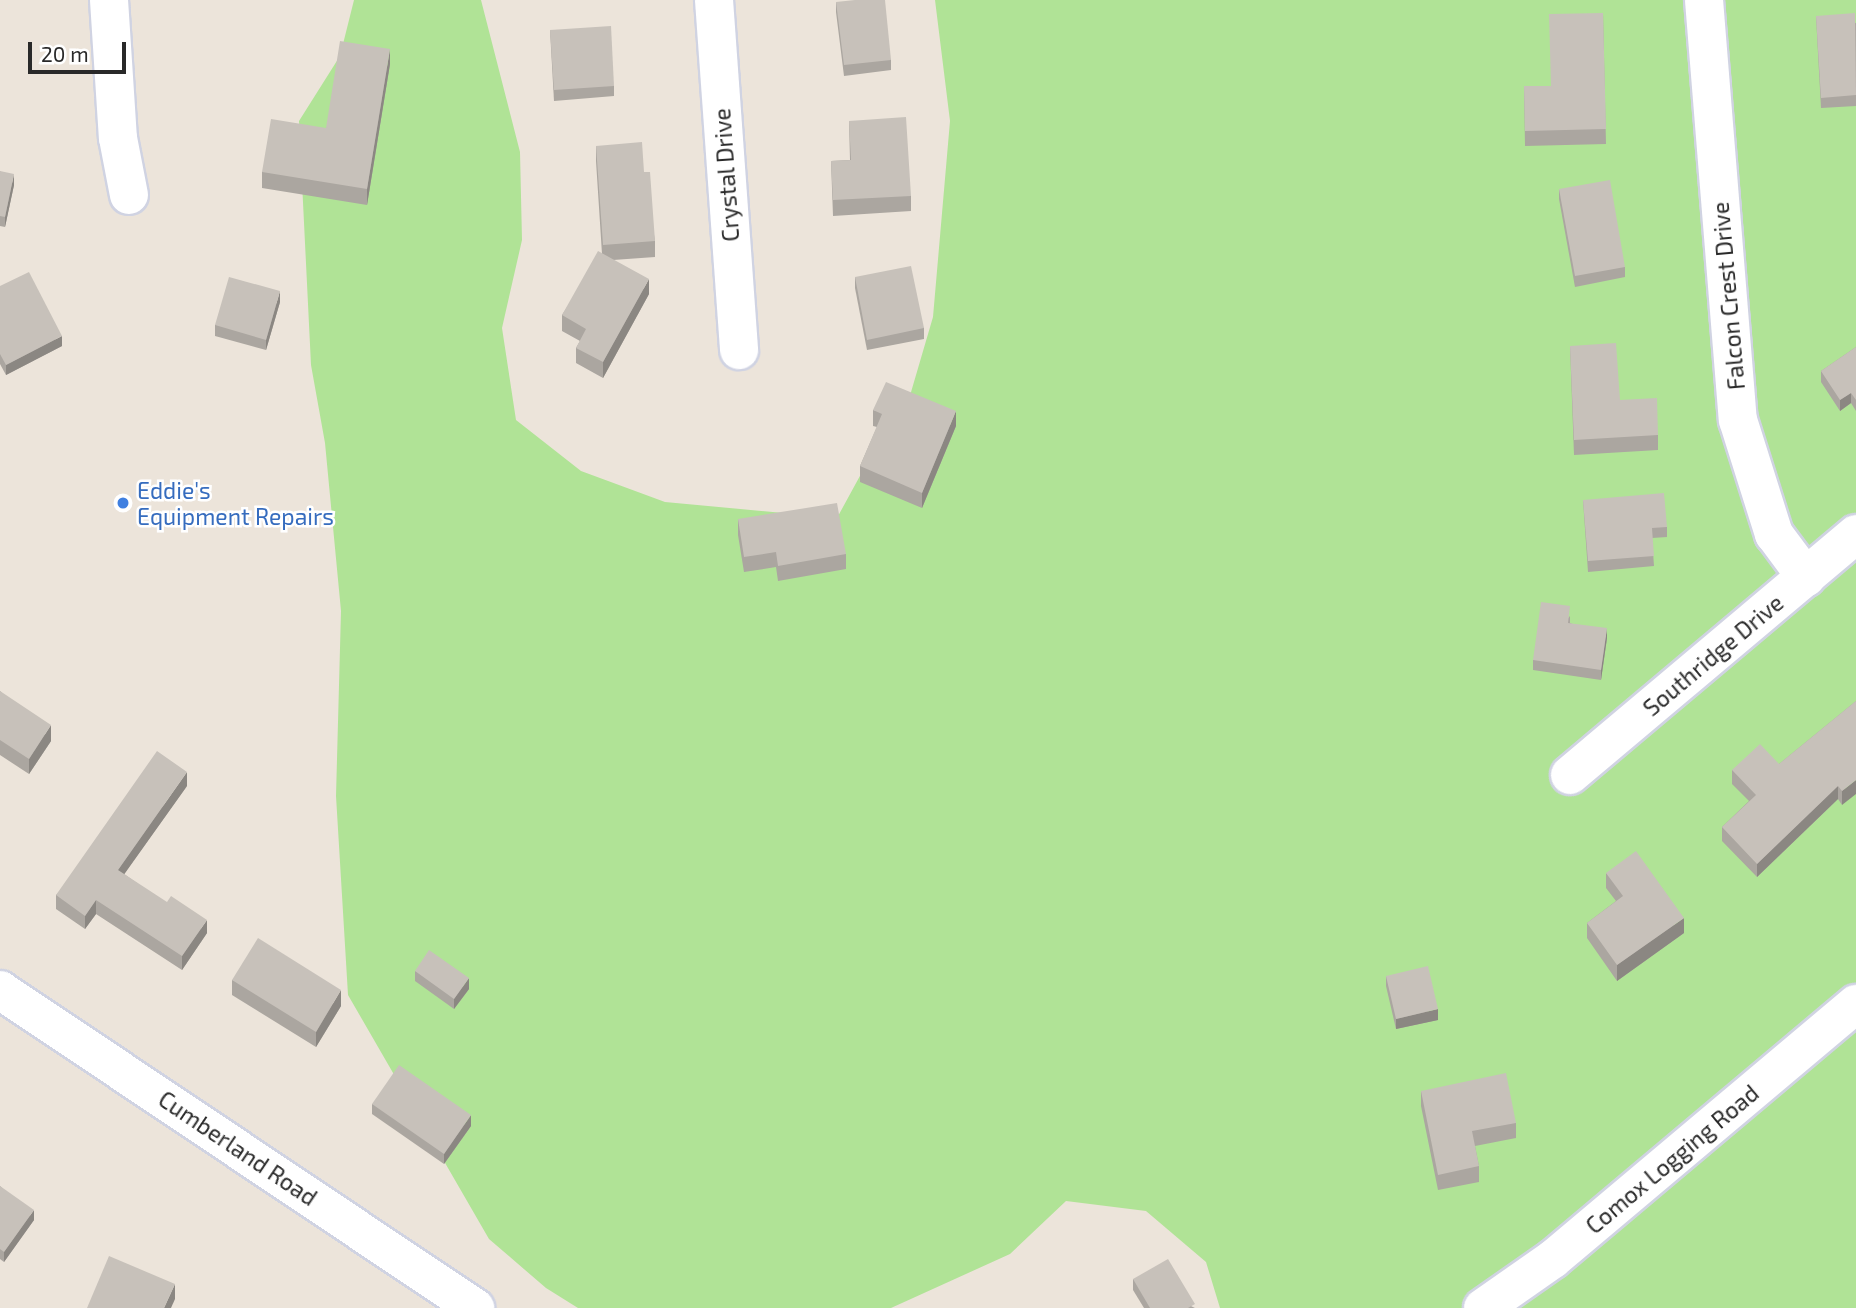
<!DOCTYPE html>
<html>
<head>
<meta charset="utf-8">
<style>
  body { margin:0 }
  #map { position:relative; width:1856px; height:1308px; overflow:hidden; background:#ece4da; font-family:"Exo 2",sans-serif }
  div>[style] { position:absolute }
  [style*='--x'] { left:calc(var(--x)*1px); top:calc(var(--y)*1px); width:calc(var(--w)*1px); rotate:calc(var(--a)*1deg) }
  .green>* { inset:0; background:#b0e396 }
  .roads { filter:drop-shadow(2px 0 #d0d3e2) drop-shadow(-2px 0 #d0d3e2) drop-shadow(0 2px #d0d3e2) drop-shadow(0 -2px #d0d3e2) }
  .minor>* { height:38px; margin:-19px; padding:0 19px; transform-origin:19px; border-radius:19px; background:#fff }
  .wall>* { inset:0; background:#aba6a0 }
  .shaded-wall>* { inset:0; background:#8b8782 }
  .building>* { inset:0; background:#c7c1ba }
  .dots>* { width:19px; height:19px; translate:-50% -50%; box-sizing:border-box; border:4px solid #fff; border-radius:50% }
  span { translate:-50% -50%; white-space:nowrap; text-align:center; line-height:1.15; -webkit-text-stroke:5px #fff; paint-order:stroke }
  .street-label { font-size:23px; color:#292929 }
  .shop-label { font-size:23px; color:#366cbe }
  .left { translate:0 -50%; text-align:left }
  .scale { position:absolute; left:28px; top:42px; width:98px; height:32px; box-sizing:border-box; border:4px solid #292929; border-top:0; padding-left:9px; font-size:21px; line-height:24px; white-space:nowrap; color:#292929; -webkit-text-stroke:5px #fff; paint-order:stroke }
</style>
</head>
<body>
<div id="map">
  <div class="green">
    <i style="clip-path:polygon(354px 0,481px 0,520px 152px,522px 240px,502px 328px,516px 420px,581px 471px,665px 502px,837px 518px,873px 452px,904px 416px,933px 317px,950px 121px,935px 0,1856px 0,1856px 1308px,1220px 1308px,1206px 1262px,1146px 1211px,1066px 1201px,1010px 1254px,891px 1308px,578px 1308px,546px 1288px,489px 1239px,348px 995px,336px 796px,341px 611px,325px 443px,311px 365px,299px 121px,340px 56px)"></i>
  </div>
  <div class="roads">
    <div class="minor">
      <i style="--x:109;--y:0;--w:138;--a:86.3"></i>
      <i style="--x:118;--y:138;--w:58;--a:79.1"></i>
      <i style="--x:714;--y:0;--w:351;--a:85.9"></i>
      <i style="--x:1704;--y:0;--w:421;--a:85.4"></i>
      <i style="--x:1738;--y:420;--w:120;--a:72.5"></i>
      <i style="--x:1774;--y:534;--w:54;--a:53.3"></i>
      <i style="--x:1570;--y:775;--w:374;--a:-40.1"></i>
      <i style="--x:0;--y:990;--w:572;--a:33.8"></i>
      <i style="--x:1483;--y:1308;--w:85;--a:-35"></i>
      <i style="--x:1553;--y:1259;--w:396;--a:-40.1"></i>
    </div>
  </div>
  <div class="wall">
    <i style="clip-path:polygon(836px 2px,891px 60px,891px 70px,844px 76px,836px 12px)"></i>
    <i style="clip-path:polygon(1603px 13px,1606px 144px,1525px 146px,1524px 86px,1551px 86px)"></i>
    <i style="clip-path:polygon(1816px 16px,1856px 23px,1856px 106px,1821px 108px)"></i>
    <i style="clip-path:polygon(550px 30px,614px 86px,614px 96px,554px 101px)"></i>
    <i style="clip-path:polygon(390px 64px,367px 205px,262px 188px,262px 172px,326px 128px)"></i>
    <i style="clip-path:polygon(849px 121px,911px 196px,911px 211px,833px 216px,831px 161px,850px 160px)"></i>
    <i style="clip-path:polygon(596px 146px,644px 172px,655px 241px,655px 257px,613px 260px,649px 294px,603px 378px,576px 363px,576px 348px,580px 341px,562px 331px,562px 315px,602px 254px,596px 161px)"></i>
    <i style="clip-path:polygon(0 171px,14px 185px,5px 227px,0 226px)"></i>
    <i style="clip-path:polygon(1559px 189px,1625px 267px,1625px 277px,1575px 287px,1559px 199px)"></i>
    <i style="clip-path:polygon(855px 277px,924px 328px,924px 339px,867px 350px,855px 288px)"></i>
    <i style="clip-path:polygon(0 286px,62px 346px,6px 375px,0 364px)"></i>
    <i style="clip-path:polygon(280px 302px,266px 350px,215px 336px,215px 325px)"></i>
    <i style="clip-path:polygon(1570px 346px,1620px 400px,1658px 435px,1658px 450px,1574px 455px)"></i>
    <i style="clip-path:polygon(1856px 347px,1856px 411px,1851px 403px,1840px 411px,1821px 382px,1821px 371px)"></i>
    <i style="clip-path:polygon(873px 410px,956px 426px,922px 508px,860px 482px,860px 466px,877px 427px,873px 426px)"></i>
    <i style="clip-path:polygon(1583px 500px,1667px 527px,1667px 537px,1652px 538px,1654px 566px,1588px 572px)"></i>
    <i style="clip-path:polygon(738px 519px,846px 554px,846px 569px,778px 581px,776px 567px,744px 572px,738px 535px)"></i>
    <i style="clip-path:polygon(1570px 616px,1570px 623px,1607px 638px,1601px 680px,1533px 670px,1533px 660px)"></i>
    <i style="clip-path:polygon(0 691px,51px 741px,29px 774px,0 755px)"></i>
    <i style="clip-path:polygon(1856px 701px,1842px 805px,1838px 799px,1757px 877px,1722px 841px,1722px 827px,1749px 801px,1732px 784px,1732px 770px,1779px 764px)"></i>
    <i style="clip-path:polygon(187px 786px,124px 874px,207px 933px,182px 970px,96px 914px,85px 929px,56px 909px,56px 895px)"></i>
    <i style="clip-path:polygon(1606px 873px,1684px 933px,1617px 981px,1587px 938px,1587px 923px,1616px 901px,1606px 888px)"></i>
    <i style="clip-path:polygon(415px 971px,469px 989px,454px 1009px,415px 981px)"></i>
    <i style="clip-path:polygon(1386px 976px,1438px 1020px,1396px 1029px,1386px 986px)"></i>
    <i style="clip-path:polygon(232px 980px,341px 1006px,316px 1047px,232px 995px)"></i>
    <i style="clip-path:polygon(1421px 1091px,1516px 1123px,1516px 1138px,1475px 1146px,1479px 1166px,1479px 1182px,1438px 1190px,1421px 1106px)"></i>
    <i style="clip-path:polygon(372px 1104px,471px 1126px,444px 1164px,372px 1114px)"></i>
    <i style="clip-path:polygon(0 1186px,34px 1220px,4px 1262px,0 1259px)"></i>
    <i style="clip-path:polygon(1133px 1279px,1195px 1308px,1144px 1308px,1133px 1290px)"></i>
  </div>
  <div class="shaded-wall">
    <i style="clip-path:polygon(390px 49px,390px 64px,367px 205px,367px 189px)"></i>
    <i style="clip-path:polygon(14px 174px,14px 185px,5px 227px,5px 217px)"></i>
    <i style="clip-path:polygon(649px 279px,649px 294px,603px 378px,603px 362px)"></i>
    <i style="clip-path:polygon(280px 291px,280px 302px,266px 350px,266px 340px)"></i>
    <i style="clip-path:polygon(62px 336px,62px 346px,6px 375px,6px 365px)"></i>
    <i style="clip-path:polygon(1851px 393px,1851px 403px,1840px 411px,1840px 400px)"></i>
    <i style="clip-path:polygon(956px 411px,956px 426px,922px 508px,922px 493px)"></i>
    <i style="clip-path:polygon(1607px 628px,1607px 638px,1601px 680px,1601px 670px)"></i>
    <i style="clip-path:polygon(51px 725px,51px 741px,29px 774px,29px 759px)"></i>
    <i style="clip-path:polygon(187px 772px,187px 786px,118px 883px,118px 870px)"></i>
    <i style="clip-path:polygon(1856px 780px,1856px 794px,1842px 805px,1842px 791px)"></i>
    <i style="clip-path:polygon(1838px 786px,1838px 799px,1757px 877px,1757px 864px)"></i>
    <i style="clip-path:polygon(96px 900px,96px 914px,85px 929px,85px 916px)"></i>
    <i style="clip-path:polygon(1684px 918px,1684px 933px,1617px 981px,1617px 965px)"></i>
    <i style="clip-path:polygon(207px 920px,207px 933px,182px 970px,182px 956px)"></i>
    <i style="clip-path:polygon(469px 978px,469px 989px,454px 1009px,454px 999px)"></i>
    <i style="clip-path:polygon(341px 990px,341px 1006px,316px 1047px,316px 1032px)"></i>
    <i style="clip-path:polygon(1438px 1009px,1438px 1020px,1396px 1029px,1396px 1019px)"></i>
    <i style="clip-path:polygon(471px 1115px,471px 1126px,444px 1164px,444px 1154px)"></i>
    <i style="clip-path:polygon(34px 1210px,34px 1220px,4px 1262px,4px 1252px)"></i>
    <i style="clip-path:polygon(175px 1284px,175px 1299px,171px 1308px,164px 1308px)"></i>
  </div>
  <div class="building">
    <i style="clip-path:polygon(855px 0,885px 0,891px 60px,844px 65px,836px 2px)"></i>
    <i style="clip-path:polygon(1603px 13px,1606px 129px,1525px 131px,1524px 86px,1551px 86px,1549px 14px)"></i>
    <i style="clip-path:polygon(1855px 13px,1856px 95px,1821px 98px,1816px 16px)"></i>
    <i style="clip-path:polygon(611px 26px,614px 86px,554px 90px,550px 30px)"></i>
    <i style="clip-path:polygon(340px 41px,390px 49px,367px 189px,262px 172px,271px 119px,326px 128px)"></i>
    <i style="clip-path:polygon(906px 117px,911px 196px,833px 200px,831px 161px,851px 160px,849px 121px)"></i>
    <i style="clip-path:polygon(642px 142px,644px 172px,650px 172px,655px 241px,603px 245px,596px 146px)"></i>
    <i style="clip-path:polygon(0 171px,14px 174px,5px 217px,0 216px)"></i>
    <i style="clip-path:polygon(1610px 180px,1625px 267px,1575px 276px,1559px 189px)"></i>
    <i style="clip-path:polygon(598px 251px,649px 279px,603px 362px,576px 348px,586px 329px,562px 315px)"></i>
    <i style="clip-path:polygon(911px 266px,924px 328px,867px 340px,855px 277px)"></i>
    <i style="clip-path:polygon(29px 272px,62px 336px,6px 365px,0 354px,0 286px)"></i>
    <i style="clip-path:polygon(229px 277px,280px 291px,266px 340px,215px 325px)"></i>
    <i style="clip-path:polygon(1616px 343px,1620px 400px,1657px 398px,1658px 435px,1574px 440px,1570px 346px)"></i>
    <i style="clip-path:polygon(1856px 347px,1856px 400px,1851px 393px,1840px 400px,1821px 371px)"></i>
    <i style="clip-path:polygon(886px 382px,956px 411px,922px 493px,860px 466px,882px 414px,873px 410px)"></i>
    <i style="clip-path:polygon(1664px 493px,1667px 527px,1652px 528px,1654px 556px,1588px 561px,1583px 500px)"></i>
    <i style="clip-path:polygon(837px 503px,846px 554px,778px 566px,776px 552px,744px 557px,738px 519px)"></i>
    <i style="clip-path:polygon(1541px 602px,1570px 606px,1568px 623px,1607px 628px,1601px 670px,1533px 660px)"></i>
    <i style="clip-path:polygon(0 691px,51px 725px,29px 759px,0 740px)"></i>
    <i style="clip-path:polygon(1856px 701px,1856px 780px,1842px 791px,1838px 786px,1757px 864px,1722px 827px,1756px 795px,1732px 770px,1760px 744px,1779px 764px)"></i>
    <i style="clip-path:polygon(157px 751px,187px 772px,118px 870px,167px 902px,171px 896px,207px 920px,182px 956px,96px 900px,85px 916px,56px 895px)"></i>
    <i style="clip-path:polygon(1636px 851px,1684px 918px,1617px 965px,1587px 923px,1623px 896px,1606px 873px)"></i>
    <i style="clip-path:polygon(258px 938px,341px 990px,316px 1032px,232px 980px)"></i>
    <i style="clip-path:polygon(429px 950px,469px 978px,454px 999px,415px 971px)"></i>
    <i style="clip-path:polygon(1428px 966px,1438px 1009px,1396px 1019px,1386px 976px)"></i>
    <i style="clip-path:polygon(399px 1065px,471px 1115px,444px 1154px,372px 1104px)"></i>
    <i style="clip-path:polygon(1506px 1073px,1516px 1123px,1472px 1131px,1479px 1166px,1438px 1175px,1421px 1091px)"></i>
    <i style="clip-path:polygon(0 1186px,34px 1210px,4px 1252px,0 1249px)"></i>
    <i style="clip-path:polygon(109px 1256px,175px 1284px,164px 1308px,87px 1308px)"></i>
    <i style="clip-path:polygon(1168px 1259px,1195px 1304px,1188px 1308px,1150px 1308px,1133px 1279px)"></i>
  </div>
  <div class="dots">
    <i style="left:123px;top:503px;background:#3f7fe0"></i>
  </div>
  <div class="street-label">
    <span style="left:726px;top:175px;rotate:-94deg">Crystal Drive</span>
    <span style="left:1728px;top:296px;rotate:-95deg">Falcon Crest Drive</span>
    <span style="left:1713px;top:655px;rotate:-40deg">Southridge Drive</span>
    <span style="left:238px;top:1148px;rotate:34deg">Cumberland Road</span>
    <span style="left:1672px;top:1159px;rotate:-40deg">Comox Logging Road</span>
  </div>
  <div class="shop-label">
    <span class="left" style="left:137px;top:503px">Eddie's<br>Equipment Repairs</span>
  </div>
  <div class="scale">20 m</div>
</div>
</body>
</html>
